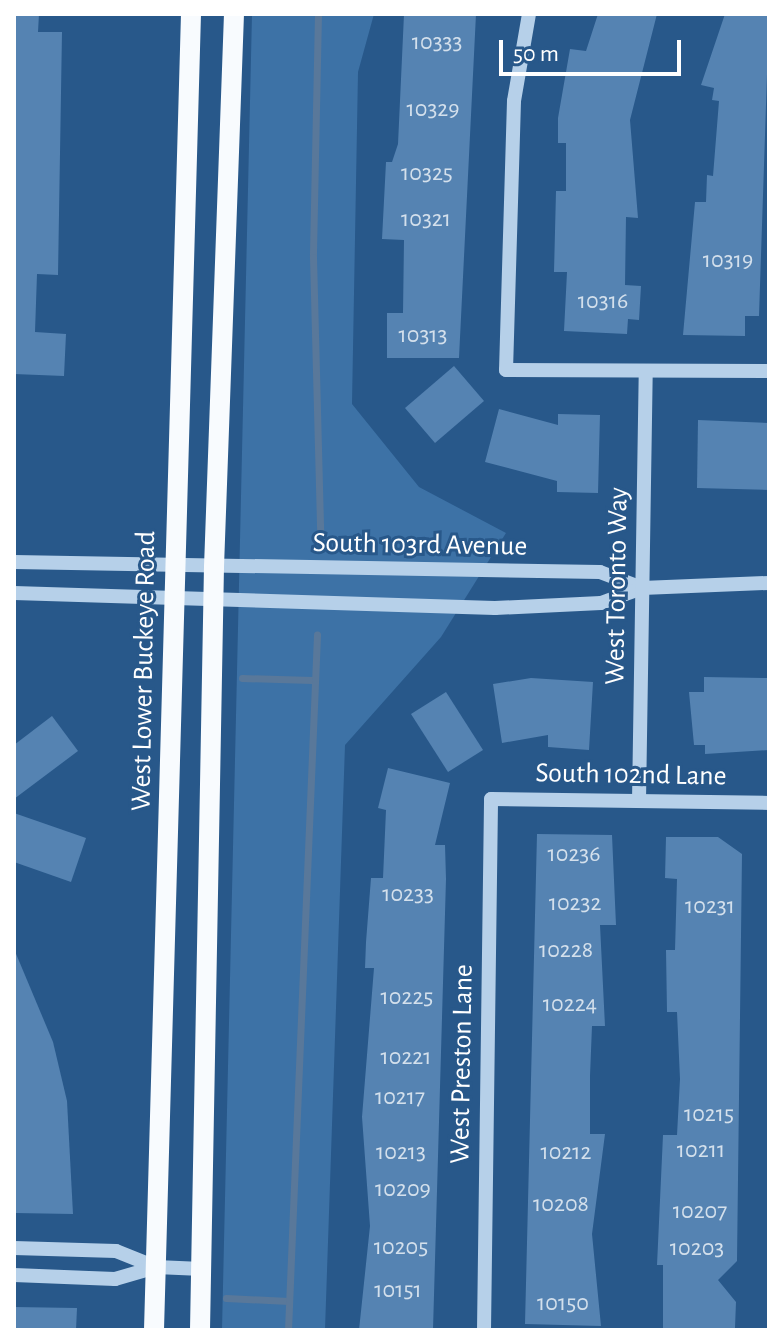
<!DOCTYPE html>
<html>
<head>
<meta charset="utf-8">
<style>
  body { margin:0 }
  #map { position:relative; width:783px; height:1344px; overflow:hidden; background:#28588a; font-family:"Alegreya Sans",sans-serif }
  div>[style] { position:absolute }
  [style*='--x'] { left:calc(var(--x)*1px); top:calc(var(--y)*1px); width:calc(var(--w)*1px); rotate:calc(var(--a)*1deg) }
  .green>* { inset:0; background:#3d72a6 }
  .stream>* { height:7px; margin:-3.5px; padding:0 3.5px; transform-origin:3.5px; border-radius:3.5px; background:#59789a }
  .building>* { inset:0; background:#5583b2 }
  .minor>* { height:14px; margin:-7px; padding:0 7px; transform-origin:7px; border-radius:7px; background:#b6d0e9 }
  .major>* { height:20px; margin:-10px; padding:0 10px; transform-origin:10px; border-radius:10px; background:#f8fbfe }
  span { translate:-50% -50%; white-space:nowrap; text-align:center; line-height:1.15; -webkit-text-stroke:6px #28588a; paint-order:stroke }
  .number-label { font-size:24px; color:#d4e0ec }
  .number-label span { -webkit-text-stroke-width:0 }
  .street-label { font-size:28px; color:#fff }
  .frame { position:absolute; inset:0; border:16px solid #fff; pointer-events:none }
  .scale { position:absolute; left:499px; top:40px; width:182px; height:36px; box-sizing:border-box; border:4px solid #fff; border-top:0; padding-left:10px; font-size:24px; line-height:28px; white-space:nowrap; color:#fff; -webkit-text-stroke:6px #28588a; paint-order:stroke }
</style>
</head>
<body>
<div id="map">
  <div class="green">
    <i style="clip-path:polygon(252px 14px,374px 14px,358px 72px,352px 404px,419px 487px,506px 533px,441px 637px,345px 745px,325px 1330px,222px 1330px)"></i>
  </div>
  <div class="stream">
    <i style="--x:318;--y:14;--w:243;--a:91.2"></i>
    <i style="--x:313;--y:257;--w:274;--a:88.5"></i>
    <i style="--x:242;--y:678;--w:70;--a:1.6"></i>
    <i style="--x:226;--y:1298;--w:63;--a:2.7"></i>
    <i style="--x:288;--y:1330;--w:696;--a:-87.61"></i>
  </div>
  <div class="building">
    <i style="clip-path:polygon(14px 14px,39px 14px,38px 32px,62px 32px,58px 275px,37px 274px,35px 332px,66px 334px,64px 376px,14px 374px)"></i>
    <i style="clip-path:polygon(404px 14px,476px 14px,459px 358px,387px 358px,387px 313px,403px 313px,404px 240px,382px 239px,386px 162px,392px 162px,398px 144px)"></i>
    <i style="clip-path:polygon(598px 14px,657px 14px,630px 120px,638px 218px,626px 217px,625px 285px,641px 286px,639px 320px,628px 319px,627px 334px,564px 331px,567px 272px,554px 272px,556px 191px,566px 191px,566px 143px,558px 143px,558px 118px,570px 49px,586px 51px)"></i>
    <i style="clip-path:polygon(725px 14px,769px 14px,759px 316px,745px 316px,745px 336px,683px 335px,695px 202px,706px 202px,707px 175px,713px 176px,719px 101px,712px 100px,714px 88px,701px 85px)"></i>
    <i style="clip-path:polygon(454px 366px,484px 401px,435px 443px,405px 408px)"></i>
    <i style="clip-path:polygon(499px 409px,558px 425px,558px 414px,600px 415px,598px 493px,557px 492px,557px 481px,485px 462px)"></i>
    <i style="clip-path:polygon(698px 420px,769px 423px,769px 490px,697px 488px)"></i>
    <i style="clip-path:polygon(704px 677px,769px 678px,769px 750px,705px 754px,705px 745px,694px 745px,689px 692px,704px 692px)"></i>
    <i style="clip-path:polygon(531px 678px,593px 682px,589px 750px,548px 747px,548px 735px,502px 743px,493px 684px)"></i>
    <i style="clip-path:polygon(446px 692px,483px 750px,448px 772px,411px 714px)"></i>
    <i style="clip-path:polygon(52px 716px,78px 751px,14px 799px,14px 745px)"></i>
    <i style="clip-path:polygon(388px 768px,450px 783px,435px 845px,445px 845px,446px 879px,433px 1330px,359px 1330px,370px 1226px,362px 1117px,374px 968px,365px 968px,366px 942px,371px 878px,383px 878px,386px 810px,378px 808px)"></i>
    <i style="clip-path:polygon(14px 813px,86px 838px,71px 882px,14px 862px)"></i>
    <i style="clip-path:polygon(537px 834px,612px 835px,616px 925px,600px 925px,605px 1026px,592px 1026px,590px 1076px,590px 1134px,605px 1134px,592px 1234px,601px 1326px,525px 1324px)"></i>
    <i style="clip-path:polygon(666px 837px,718px 837px,742px 854px,737px 1261px,718px 1280px,736px 1302px,735px 1328px,663px 1328px,663px 1265px,657px 1265px,663px 1135px,677px 1135px,680px 1079px,677px 1012px,667px 1012px,666px 950px,675px 950px,677px 879px,665px 878px)"></i>
    <i style="clip-path:polygon(14px 949px,53px 1042px,67px 1101px,73px 1214px,15px 1213px)"></i>
    <i style="clip-path:polygon(14px 1307px,77px 1308px,76px 1330px,14px 1330px)"></i>
  </div>
  <div class="minor">
    <i style="--x:529;--y:14;--w:88;--a:99.8"></i>
    <i style="--x:514;--y:101;--w:269;--a:91.7"></i>
    <i style="--x:506;--y:370;--w:263;--a:0.2"></i>
    <i style="--x:14;--y:562;--w:586;--a:0.98"></i>
    <i style="--x:600;--y:572;--w:45;--a:20.9"></i>
    <i style="--x:14;--y:593;--w:481;--a:1.8"></i>
    <i style="--x:495;--y:608;--w:106;--a:-2.7"></i>
    <i style="--x:601;--y:603;--w:44;--a:-20.1"></i>
    <i style="--x:642;--y:588;--w:127;--a:-2.3"></i>
    <i style="--x:639;--y:801;--w:430;--a:-89.1"></i>
    <i style="--x:14;--y:1248;--w:102;--a:1.7"></i>
    <i style="--x:116;--y:1251;--w:43;--a:21.8"></i>
    <i style="--x:14;--y:1275;--w:101;--a:2.3"></i>
    <i style="--x:115;--y:1279;--w:43;--a:-16.3"></i>
    <i style="--x:156;--y:1267;--w:46;--a:2.5"></i>
    <i style="--x:484;--y:1330;--w:531;--a:-89.24"></i>
    <i style="--x:491;--y:799;--w:278;--a:0.8"></i>
  </div>
  <div class="major">
    <i style="--x:154;--y:1330;--w:1317;--a:-88.39"></i>
    <i style="--x:200;--y:1330;--w:763;--a:-88.95"></i>
    <i style="--x:214;--y:567;--w:553;--a:-87.93"></i>
  </div>
  <div class="number-label">
    <span style="left:437px;top:43px">10333</span>
    <span style="left:433px;top:110px">10329</span>
    <span style="left:427px;top:174px">10325</span>
    <span style="left:426px;top:220px">10321</span>
    <span style="left:728px;top:261px">10319</span>
    <span style="left:603px;top:302px">10316</span>
    <span style="left:423px;top:336px">10313</span>
    <span style="left:574px;top:855px">10236</span>
    <span style="left:408px;top:895px">10233</span>
    <span style="left:575px;top:904px">10232</span>
    <span style="left:710px;top:907px">10231</span>
    <span style="left:566px;top:951px">10228</span>
    <span style="left:407px;top:998px">10225</span>
    <span style="left:570px;top:1005px">10224</span>
    <span style="left:406px;top:1058px">10221</span>
    <span style="left:400px;top:1098px">10217</span>
    <span style="left:709px;top:1115px">10215</span>
    <span style="left:701px;top:1151px">10211</span>
    <span style="left:401px;top:1153px">10213</span>
    <span style="left:566px;top:1153px">10212</span>
    <span style="left:403px;top:1190px">10209</span>
    <span style="left:561px;top:1205px">10208</span>
    <span style="left:700px;top:1212px">10207</span>
    <span style="left:401px;top:1248px">10205</span>
    <span style="left:697px;top:1249px">10203</span>
    <span style="left:398px;top:1291px">10151</span>
    <span style="left:563px;top:1304px">10150</span>
  </div>
  <div class="street-label">
    <span style="left:420px;top:545px;rotate:1deg">South 103rd Avenue</span>
    <span style="left:617px;top:586px;rotate:-89deg">West Toronto Way</span>
    <span style="left:144px;top:671px;rotate:-89deg">West Lower Buckeye Road</span>
    <span style="left:631px;top:775px;rotate:1deg">South 102nd Lane</span>
    <span style="left:462px;top:1064px;rotate:-89deg">West Preston Lane</span>
  </div>
  <div class="frame"></div>
  <div class="scale">50 m</div>
</div>
</body>
</html>
